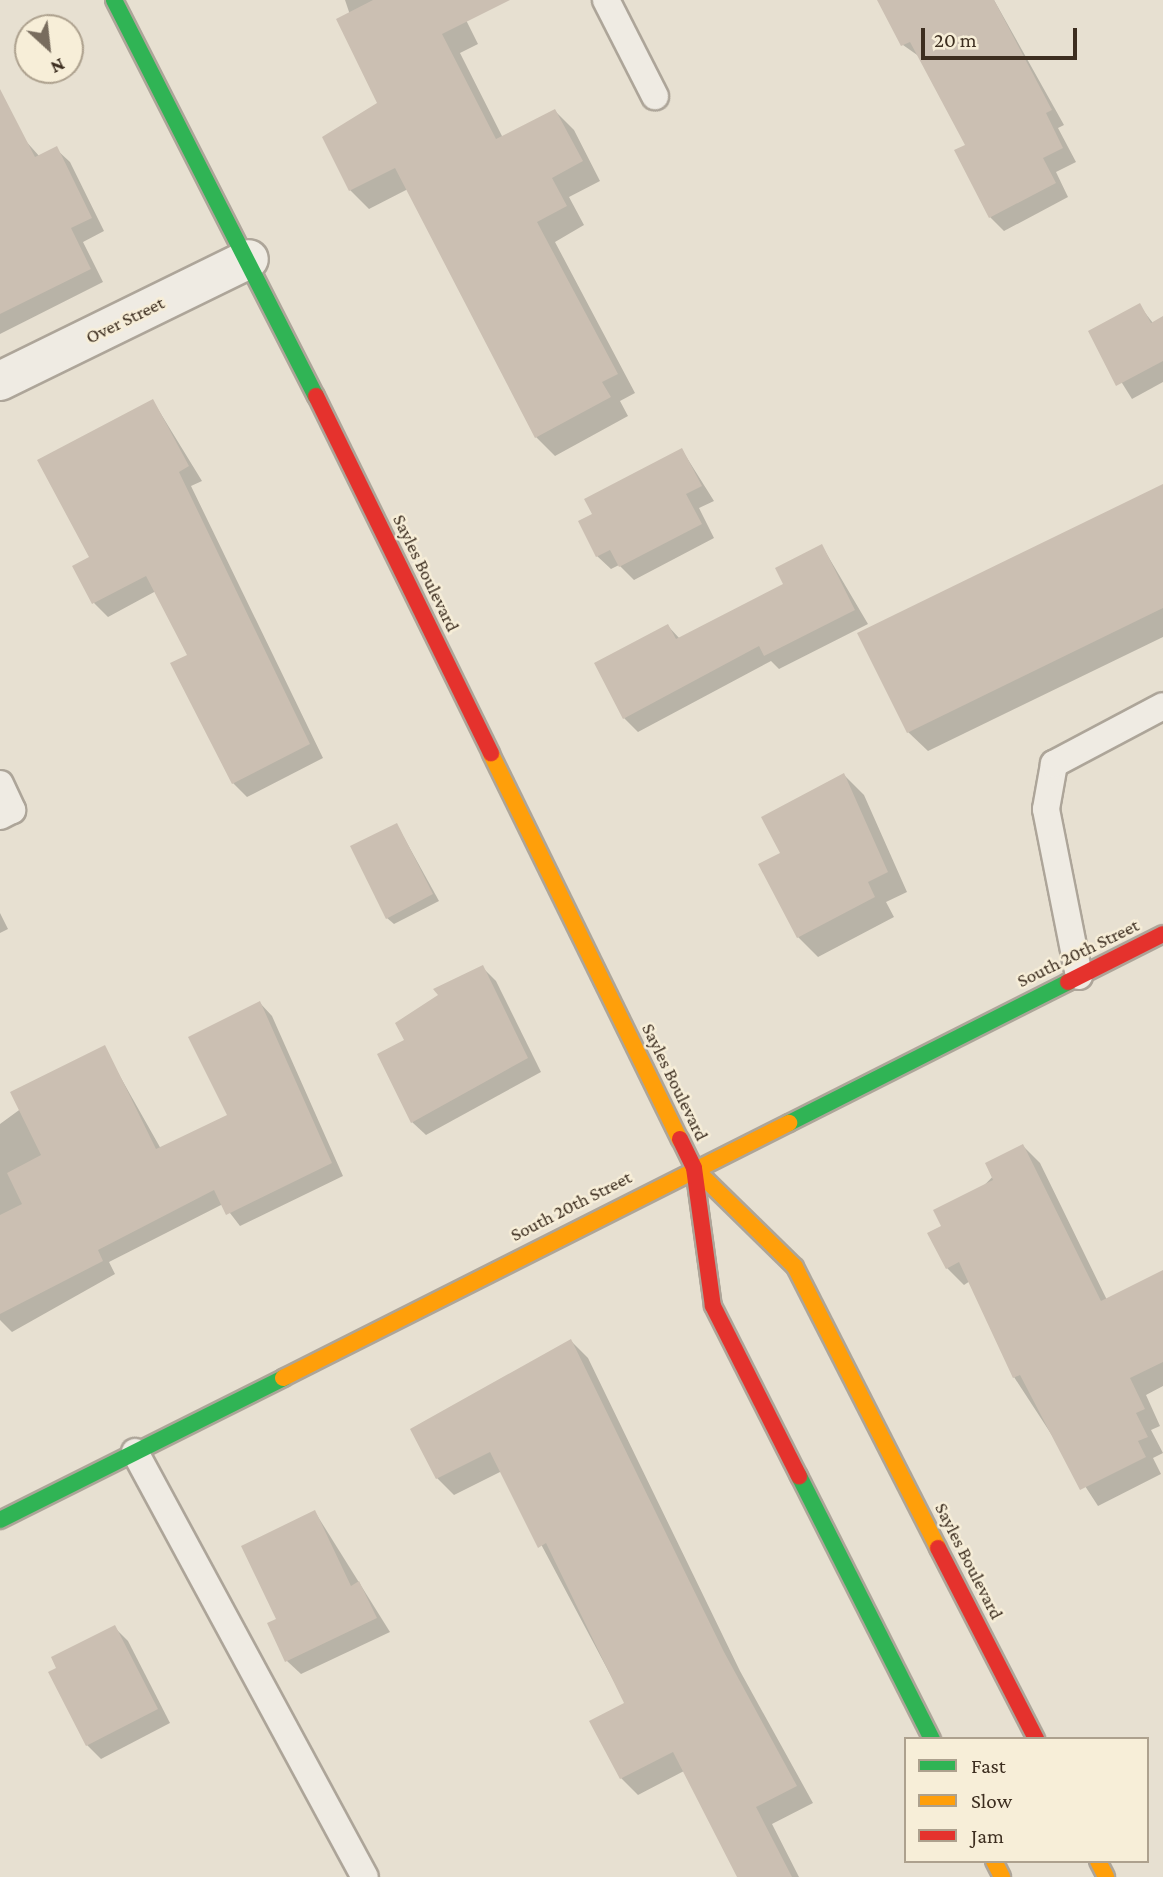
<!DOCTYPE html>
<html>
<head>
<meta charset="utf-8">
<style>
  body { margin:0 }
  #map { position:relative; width:1163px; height:1877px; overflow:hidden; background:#e7e0d1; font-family:"Crimson Pro",serif }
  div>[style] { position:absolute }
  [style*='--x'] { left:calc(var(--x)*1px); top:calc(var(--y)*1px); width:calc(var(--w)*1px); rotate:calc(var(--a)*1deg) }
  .shadow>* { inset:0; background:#0003 }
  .building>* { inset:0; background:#cbbfb2 }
  .roads { filter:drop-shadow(2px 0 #ada599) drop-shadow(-2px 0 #ada599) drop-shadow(0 2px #ada599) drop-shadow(0 -2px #ada599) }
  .lane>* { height:26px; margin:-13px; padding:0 13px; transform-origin:13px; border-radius:13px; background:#efebe3 }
  .street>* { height:38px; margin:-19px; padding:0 19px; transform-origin:19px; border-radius:19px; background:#efebe3 }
  .fast>* { height:16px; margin:-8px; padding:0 8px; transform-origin:8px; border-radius:8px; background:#30b455 }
  .slow>* { height:16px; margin:-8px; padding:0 8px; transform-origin:8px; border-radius:8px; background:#ff9f0a }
  .jam>* { height:16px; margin:-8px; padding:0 8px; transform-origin:8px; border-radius:8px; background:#e5322d }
  span { translate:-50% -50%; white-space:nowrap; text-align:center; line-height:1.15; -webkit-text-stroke:5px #f7eed8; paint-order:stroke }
  .street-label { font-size:19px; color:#3d2e20 }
  .legend { position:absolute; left:904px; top:1737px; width:245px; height:126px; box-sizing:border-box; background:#f7eed8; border:2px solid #ada18e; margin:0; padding:9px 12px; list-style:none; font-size:21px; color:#3d2e20 }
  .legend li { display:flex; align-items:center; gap:14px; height:35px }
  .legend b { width:35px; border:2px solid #ada18e }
  .north { position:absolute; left:14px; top:14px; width:70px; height:70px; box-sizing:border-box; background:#f7eed8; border:2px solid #ada18e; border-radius:50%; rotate:153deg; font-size:19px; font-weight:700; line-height:28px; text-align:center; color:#3d2e20 }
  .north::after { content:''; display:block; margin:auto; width:24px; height:32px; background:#786c5e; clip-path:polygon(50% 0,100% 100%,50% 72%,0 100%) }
  .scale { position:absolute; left:921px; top:28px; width:156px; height:32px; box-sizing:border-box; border:4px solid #3d2e20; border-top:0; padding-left:9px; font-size:21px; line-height:24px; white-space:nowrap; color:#3d2e20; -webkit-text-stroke:5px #f7eed8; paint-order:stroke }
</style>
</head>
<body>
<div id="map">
  <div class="shadow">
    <i style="clip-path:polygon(345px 0,456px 0,478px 44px,460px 53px,503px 138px,555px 111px,574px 130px,600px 181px,569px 197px,584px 225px,555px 242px,635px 393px,620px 401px,628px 416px,555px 456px,536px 437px,408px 189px,369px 209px,350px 190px,380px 104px)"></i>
    <i style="clip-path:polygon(879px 0,994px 0,1064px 125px,1058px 128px,1076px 162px,1056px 172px,1068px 197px,1004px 231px,990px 217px,967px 146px,920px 57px,903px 45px)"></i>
    <i style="clip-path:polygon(24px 139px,40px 157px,56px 149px,70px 162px,104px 231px,83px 242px,103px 282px,0 334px,0 151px)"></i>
    <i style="clip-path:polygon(1139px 305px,1163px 336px,1163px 382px,1132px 399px,1090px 332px)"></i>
    <i style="clip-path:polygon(153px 401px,202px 481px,191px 486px,323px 758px,247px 797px,233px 783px,189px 655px,156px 591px,108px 617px,94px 603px,91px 558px)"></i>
    <i style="clip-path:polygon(682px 450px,714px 501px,699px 508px,714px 538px,634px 580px,619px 565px,611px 569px,597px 556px,595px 515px)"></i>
    <i style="clip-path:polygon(1163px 485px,1163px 637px,928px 751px,908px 732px)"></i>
    <i style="clip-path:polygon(822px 546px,868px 624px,779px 669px,771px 661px,638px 732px,624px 718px,668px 626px,680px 639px,786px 585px)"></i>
    <i style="clip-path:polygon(844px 775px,864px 795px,907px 892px,886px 902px,894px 917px,818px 957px,798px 937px)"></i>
    <i style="clip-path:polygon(397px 825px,439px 901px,394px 924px,387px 918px)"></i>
    <i style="clip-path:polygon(0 913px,8px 929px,0 933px)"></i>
    <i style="clip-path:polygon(482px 967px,496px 981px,541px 1072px,426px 1135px,412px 1122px,406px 1041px)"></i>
    <i style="clip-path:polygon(260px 1003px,272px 1016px,343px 1176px,240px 1226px,223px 1204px,109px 1262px,115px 1274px,12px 1332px,0 1320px,0 1124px,104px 1048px,161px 1149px,229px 1116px)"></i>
    <i style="clip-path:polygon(1023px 1146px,1040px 1163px,1107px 1300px,1163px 1272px,1163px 1386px,1146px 1395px,1160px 1426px,1151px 1430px,1163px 1453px,1153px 1458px,1161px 1474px,1098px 1506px,1014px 1377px,970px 1281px,964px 1285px,947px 1268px,943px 1227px)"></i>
    <i style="clip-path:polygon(571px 1341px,588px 1358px,740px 1671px,813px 1803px,772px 1824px,799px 1877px,739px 1877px,684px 1771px,638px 1795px,621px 1778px,626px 1704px,502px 1471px,454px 1495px,437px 1478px)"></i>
    <i style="clip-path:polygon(315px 1512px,390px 1632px,301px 1674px,287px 1661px,278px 1620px)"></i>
    <i style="clip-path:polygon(115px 1628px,128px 1641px,170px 1723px,101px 1759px,87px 1745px)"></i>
  </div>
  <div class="building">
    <i style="clip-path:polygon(373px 0,510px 0,442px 34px,496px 139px,555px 109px,583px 161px,552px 178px,567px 206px,537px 222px,618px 374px,602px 382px,611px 397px,535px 438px,395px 168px,349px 191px,322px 137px,377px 103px,336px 19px)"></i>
    <i style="clip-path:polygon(877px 0,994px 0,1052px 110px,1046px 113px,1063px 148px,1043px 158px,1056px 183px,989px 218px,954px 150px,965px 145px,910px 42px,901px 46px)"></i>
    <i style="clip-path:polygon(0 89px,35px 157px,57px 146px,92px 218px,71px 228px,91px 269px,0 314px)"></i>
    <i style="clip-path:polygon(1140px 303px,1151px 323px,1163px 316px,1163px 361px,1116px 386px,1088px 331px)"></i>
    <i style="clip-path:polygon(153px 399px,189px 466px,179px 472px,310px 744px,232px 784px,170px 663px,187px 655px,146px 576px,92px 604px,72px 566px,89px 557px,37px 460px)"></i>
    <i style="clip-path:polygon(682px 448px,702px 486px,686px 494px,702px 524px,619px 567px,610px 550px,596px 557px,578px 521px,592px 514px,584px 499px)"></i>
    <i style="clip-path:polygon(1163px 484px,1163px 608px,907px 733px,857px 633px)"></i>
    <i style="clip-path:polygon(822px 544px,855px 610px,764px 656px,759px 646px,623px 719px,594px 663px,668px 624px,676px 639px,783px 584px,775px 568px)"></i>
    <i style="clip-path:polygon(844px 773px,888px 872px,868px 882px,875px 897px,797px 938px,758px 864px,780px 853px,761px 817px)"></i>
    <i style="clip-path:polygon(397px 823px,433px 894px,386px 919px,350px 846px)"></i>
    <i style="clip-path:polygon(483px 965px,528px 1058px,411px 1123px,377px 1054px,404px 1040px,395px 1023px,438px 995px,433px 989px)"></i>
    <i style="clip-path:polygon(260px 1001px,332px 1163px,226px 1215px,214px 1190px,98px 1250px,103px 1261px,0 1314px,0 1215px,22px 1204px,7px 1173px,41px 1155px,10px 1092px,105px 1045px,156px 1149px,227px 1115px,188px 1037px)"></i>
    <i style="clip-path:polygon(1023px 1144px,1101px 1301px,1163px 1270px,1163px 1362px,1130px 1378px,1145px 1409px,1136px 1413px,1148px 1437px,1138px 1441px,1146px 1457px,1080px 1490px,1020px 1375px,1013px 1378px,959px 1262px,946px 1269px,927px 1233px,941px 1226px,933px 1210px,993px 1180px,985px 1163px)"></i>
    <i style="clip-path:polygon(571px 1339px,724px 1652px,797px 1786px,756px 1807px,792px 1877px,737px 1877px,673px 1752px,620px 1779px,589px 1721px,624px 1703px,546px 1543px,538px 1548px,490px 1452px,436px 1479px,410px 1429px)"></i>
    <i style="clip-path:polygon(315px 1510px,351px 1586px,359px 1581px,377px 1618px,285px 1662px,267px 1623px,276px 1619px,241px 1546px)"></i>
    <i style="clip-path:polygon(115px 1625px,158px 1709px,86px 1746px,48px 1672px,56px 1668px,51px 1657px)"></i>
  </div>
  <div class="roads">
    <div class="lane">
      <i style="--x:606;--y:0;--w:108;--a:63"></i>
      <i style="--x:0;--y:784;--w:29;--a:65"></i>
      <i style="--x:12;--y:810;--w:13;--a:153"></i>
      <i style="--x:1079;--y:976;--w:170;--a:-101.2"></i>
      <i style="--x:1046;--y:809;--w:46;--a:-79.9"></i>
      <i style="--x:1054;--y:764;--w:123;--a:-28"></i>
      <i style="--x:135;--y:1452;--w:483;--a:61.6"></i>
    </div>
    <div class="street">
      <i style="--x:0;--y:381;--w:277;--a:-26.1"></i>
    </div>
    <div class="fast">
      <i style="--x:114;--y:0;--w:445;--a:63"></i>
      <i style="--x:789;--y:1123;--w:313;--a:-26.8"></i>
      <i style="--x:799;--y:1476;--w:295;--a:63.2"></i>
      <i style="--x:0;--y:1520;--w:317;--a:-26.6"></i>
    </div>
    <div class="slow">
      <i style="--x:491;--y:754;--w:429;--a:63.9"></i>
      <i style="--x:694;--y:1168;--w:141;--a:44.4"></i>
      <i style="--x:795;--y:1267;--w:315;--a:63"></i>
      <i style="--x:283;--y:1378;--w:567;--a:-26.75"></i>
      <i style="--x:994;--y:1861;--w:18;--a:63"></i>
      <i style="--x:1098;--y:1861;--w:18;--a:63"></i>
    </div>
    <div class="jam">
      <i style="--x:316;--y:396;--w:398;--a:63.9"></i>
      <i style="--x:1068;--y:982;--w:106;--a:-26.8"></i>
      <i style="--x:680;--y:1139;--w:32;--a:64"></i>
      <i style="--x:694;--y:1168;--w:139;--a:82.2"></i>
      <i style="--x:713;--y:1306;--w:191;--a:63.2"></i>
      <i style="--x:938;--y:1548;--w:215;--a:62.8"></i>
    </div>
  </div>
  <div class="street-label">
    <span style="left:125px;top:320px;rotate:-26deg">Over Street</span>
    <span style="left:426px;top:573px;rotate:64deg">Sayles Boulevard</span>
    <span style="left:1078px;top:953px;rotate:-26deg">South 20th Street</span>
    <span style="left:675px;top:1082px;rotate:64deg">Sayles Boulevard</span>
    <span style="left:571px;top:1206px;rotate:-27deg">South 20th Street</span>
    <span style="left:969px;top:1561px;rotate:63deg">Sayles Boulevard</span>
  </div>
  <ul class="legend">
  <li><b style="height:9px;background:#30b455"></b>Fast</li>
  <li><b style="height:9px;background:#ff9f0a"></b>Slow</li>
  <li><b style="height:9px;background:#e5322d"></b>Jam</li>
  </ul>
  <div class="north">N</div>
  <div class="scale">20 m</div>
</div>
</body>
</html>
